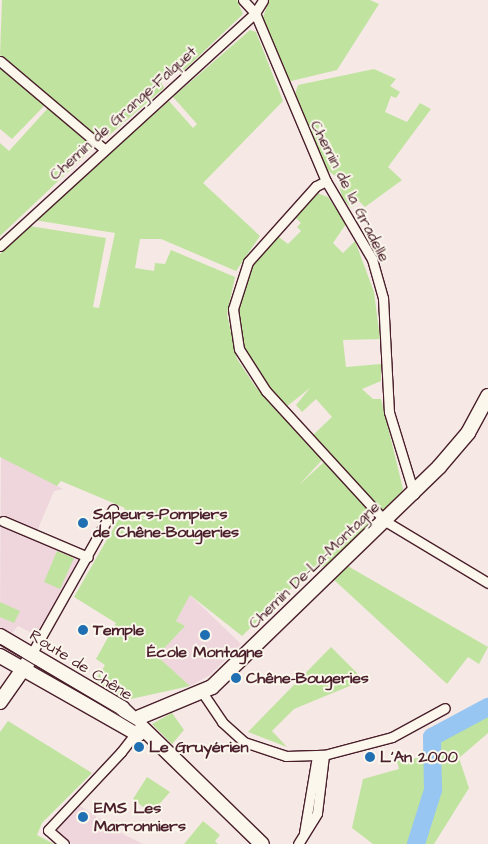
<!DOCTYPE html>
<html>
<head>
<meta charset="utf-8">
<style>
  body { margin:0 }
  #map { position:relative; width:488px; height:844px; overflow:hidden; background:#f5e8e5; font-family:"Architects Daughter",sans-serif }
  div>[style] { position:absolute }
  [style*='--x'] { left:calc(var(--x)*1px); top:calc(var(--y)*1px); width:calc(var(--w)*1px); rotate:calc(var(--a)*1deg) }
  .built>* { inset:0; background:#eed6dc }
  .green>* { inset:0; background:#c0e49f }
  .river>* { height:18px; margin:-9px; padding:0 9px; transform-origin:9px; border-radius:9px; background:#96c6f1 }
  .roads { filter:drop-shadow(1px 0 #4a1f2b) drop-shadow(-1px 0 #4a1f2b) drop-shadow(0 1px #4a1f2b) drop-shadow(0 -1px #4a1f2b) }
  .street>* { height:9px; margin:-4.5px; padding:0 4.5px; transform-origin:4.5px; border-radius:4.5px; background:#fbf7ec }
  .secondary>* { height:14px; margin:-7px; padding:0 7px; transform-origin:7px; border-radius:7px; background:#fbf7ec }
  .tram>* { height:1px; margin:-0.5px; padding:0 0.5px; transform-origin:0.5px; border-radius:0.5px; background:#4a1f2b }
  .dots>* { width:14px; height:14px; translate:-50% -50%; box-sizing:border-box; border:2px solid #fbf7ec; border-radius:50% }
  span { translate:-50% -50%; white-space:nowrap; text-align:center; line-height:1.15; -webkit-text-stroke:4px #fbf7ec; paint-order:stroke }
  .street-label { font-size:16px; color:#4a1f2b }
  .poi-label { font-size:16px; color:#4a1f2b; font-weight:700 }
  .left { translate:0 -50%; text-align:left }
</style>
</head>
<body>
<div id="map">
  <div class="built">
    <i style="clip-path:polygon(1px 455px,63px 489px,54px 491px,37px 531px,83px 552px,36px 635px,18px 626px,11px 634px,0 629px)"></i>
    <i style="clip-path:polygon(190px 595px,241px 644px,210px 675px,190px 686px,157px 656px,184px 626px,176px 621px)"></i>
    <i style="clip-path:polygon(77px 804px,125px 835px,143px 844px,72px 844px,56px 831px)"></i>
  </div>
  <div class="green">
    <i style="clip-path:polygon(2px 0,237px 0,243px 14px,181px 73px,172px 68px,161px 82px,164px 88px,107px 137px,98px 137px,0 55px)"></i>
    <i style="clip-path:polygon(269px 0,370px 0,379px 4px,337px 70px,287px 82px,262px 20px)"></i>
    <i style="clip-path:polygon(250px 30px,256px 32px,283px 101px,203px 183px,260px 236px,236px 271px,161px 239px,140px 239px,135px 268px,154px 271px,155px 263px,165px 264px,171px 250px,235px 277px,227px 314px,237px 359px,255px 386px,322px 460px,299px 485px,324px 462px,366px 508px,370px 524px,338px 557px,318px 570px,313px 567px,242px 636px,190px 595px,176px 621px,185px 626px,157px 656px,190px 686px,126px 700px,95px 681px,105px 665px,96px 659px,116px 623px,74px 597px,125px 508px,61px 481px,57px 486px,0 457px,0 254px,29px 226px,106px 238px,93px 307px,99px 308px,115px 233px,34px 220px,169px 101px,193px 128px,197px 124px,173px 97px)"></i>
    <i style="clip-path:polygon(0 66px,46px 104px,12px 139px,0 129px)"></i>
    <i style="clip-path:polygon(374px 69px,396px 79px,390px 86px,400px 92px,396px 98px,391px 96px,385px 112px,407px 122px,420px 103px,431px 109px,388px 167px,402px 180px,365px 207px,359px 201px,351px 208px,342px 197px,338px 178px,326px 169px,294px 97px,298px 85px)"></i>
    <i style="clip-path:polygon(49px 107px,91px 143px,91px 150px,0 236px,0 143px,9px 151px)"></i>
    <i style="clip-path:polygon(317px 193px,328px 197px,346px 224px,333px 243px,343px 253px,355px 241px,374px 292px,380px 339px,343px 340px,346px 367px,381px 364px,381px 381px,362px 389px,373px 399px,381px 399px,403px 489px,399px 498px,383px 510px,312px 436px,332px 417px,316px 399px,302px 412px,296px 405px,310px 388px,286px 407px,264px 383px,240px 339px,238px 303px,248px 270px,275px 234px,288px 244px,301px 231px,297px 227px,301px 223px,294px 216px)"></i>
    <i style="clip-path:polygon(57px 551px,74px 558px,60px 589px,44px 582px)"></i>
    <i style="clip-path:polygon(346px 565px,488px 647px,479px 664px,468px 657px,447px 684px,332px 578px)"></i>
    <i style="clip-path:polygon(0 602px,20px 611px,14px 623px,0 617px)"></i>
    <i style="clip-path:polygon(331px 647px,364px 680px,294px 709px,272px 731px,287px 747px,248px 732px)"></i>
    <i style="clip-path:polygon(488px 707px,488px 733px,459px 758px,469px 788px,434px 844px,373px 844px,352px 828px,363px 779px,399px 769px,397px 761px,418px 758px,434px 732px)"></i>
    <i style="clip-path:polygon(172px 713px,184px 730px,172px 744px,152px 724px)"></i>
    <i style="clip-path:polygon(8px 721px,92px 773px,42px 823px,37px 835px,54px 844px,0 844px,0 732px)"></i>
    <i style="clip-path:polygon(147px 777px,170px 792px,154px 810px,150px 807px,147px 810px,133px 799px)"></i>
    <i style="clip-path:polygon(203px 821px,220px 835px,215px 841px,218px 844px,184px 844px)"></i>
  </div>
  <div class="river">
    <i style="--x:416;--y:844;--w:57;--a:-72.5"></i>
    <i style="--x:433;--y:790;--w:53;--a:-91.1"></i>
    <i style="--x:432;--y:737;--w:64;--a:-28.2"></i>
  </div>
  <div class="roads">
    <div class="street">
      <i style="--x:243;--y:0;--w:18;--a:47"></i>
      <i style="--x:255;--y:13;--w:182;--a:67.1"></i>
      <i style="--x:326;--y:181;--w:91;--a:59.5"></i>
      <i style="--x:372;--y:259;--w:41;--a:74.2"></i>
      <i style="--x:383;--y:298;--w:114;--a:87"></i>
      <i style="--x:389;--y:412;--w:86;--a:73"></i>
      <i style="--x:0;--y:61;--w:135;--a:40.2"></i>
      <i style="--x:326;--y:181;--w:11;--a:153"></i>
      <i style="--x:316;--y:186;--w:102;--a:131.8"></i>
      <i style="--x:248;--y:262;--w:49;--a:107.7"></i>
      <i style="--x:233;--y:309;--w:40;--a:81.5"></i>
      <i style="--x:239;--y:349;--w:50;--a:57.3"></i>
      <i style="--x:266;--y:391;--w:176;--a:47.5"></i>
      <i style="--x:385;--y:521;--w:120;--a:31"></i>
      <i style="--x:0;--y:246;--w:345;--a:-42.4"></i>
      <i style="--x:255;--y:13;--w:15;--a:-58"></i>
      <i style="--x:3;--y:521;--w:92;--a:23"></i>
      <i style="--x:32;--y:653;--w:165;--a:-60.6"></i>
      <i style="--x:202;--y:692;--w:36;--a:56"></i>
      <i style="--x:222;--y:722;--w:30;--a:42"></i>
      <i style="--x:244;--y:742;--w:44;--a:18.4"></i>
      <i style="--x:286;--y:756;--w:38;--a:-2"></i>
      <i style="--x:324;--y:755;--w:70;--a:-14.8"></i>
      <i style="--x:392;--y:737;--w:60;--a:-28.7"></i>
      <i style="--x:304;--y:833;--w:78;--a:-80.4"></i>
      <i style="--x:64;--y:844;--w:21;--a:-139"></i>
      <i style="--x:48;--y:830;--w:107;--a:-46.9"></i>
      <i style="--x:121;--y:752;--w:18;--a:-52"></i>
      <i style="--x:132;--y:738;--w:9;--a:-90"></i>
      <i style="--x:298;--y:844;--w:36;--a:-58"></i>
      <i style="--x:317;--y:813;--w:58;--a:-83.1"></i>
    </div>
    <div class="secondary">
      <i style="--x:0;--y:636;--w:142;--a:30.5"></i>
      <i style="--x:122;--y:708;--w:195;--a:44.2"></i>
      <i style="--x:0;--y:656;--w:159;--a:29.5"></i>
      <i style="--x:0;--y:702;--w:49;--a:-55"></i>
      <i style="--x:132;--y:729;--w:14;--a:-56"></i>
      <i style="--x:140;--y:717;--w:78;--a:-22.6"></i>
      <i style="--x:212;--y:687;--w:316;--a:-44.1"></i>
      <i style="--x:439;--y:467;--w:45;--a:-49.5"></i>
      <i style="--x:468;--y:433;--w:42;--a:-61.6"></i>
    </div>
  </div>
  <div class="tram">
    <i style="--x:0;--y:644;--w:157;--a:31"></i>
  </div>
  <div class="dots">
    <i style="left:83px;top:523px;background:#1f6fb2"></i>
    <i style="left:83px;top:630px;background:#1f6fb2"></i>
    <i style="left:205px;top:635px;background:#1f6fb2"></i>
    <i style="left:236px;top:678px;background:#1f6fb2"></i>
    <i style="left:139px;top:747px;background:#1f6fb2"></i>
    <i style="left:370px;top:757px;background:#1f6fb2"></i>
    <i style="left:83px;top:817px;background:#1f6fb2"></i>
  </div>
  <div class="street-label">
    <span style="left:123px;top:113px;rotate:-42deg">Chemin de Grange-Falquet</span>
    <span style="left:350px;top:191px;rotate:63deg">Chemin de la Gradelle</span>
    <span style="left:314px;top:565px;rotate:-44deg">Chemin De-La-Montagne</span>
    <span style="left:81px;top:665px;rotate:32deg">Route de Chêne</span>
  </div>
  <div class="poi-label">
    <span class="left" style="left:93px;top:523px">Sapeurs-Pompiers<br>de Chêne-Bougeries</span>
    <span class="left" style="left:93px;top:630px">Temple</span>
    <span style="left:205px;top:652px">École Montagne</span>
    <span class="left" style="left:246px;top:678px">Chêne-Bougeries</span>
    <span class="left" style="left:149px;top:747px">Le Gruyérien</span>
    <span class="left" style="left:380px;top:757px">L'An 2000</span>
    <span class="left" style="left:94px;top:817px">EMS Les<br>Marronniers</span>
  </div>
</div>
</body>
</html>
